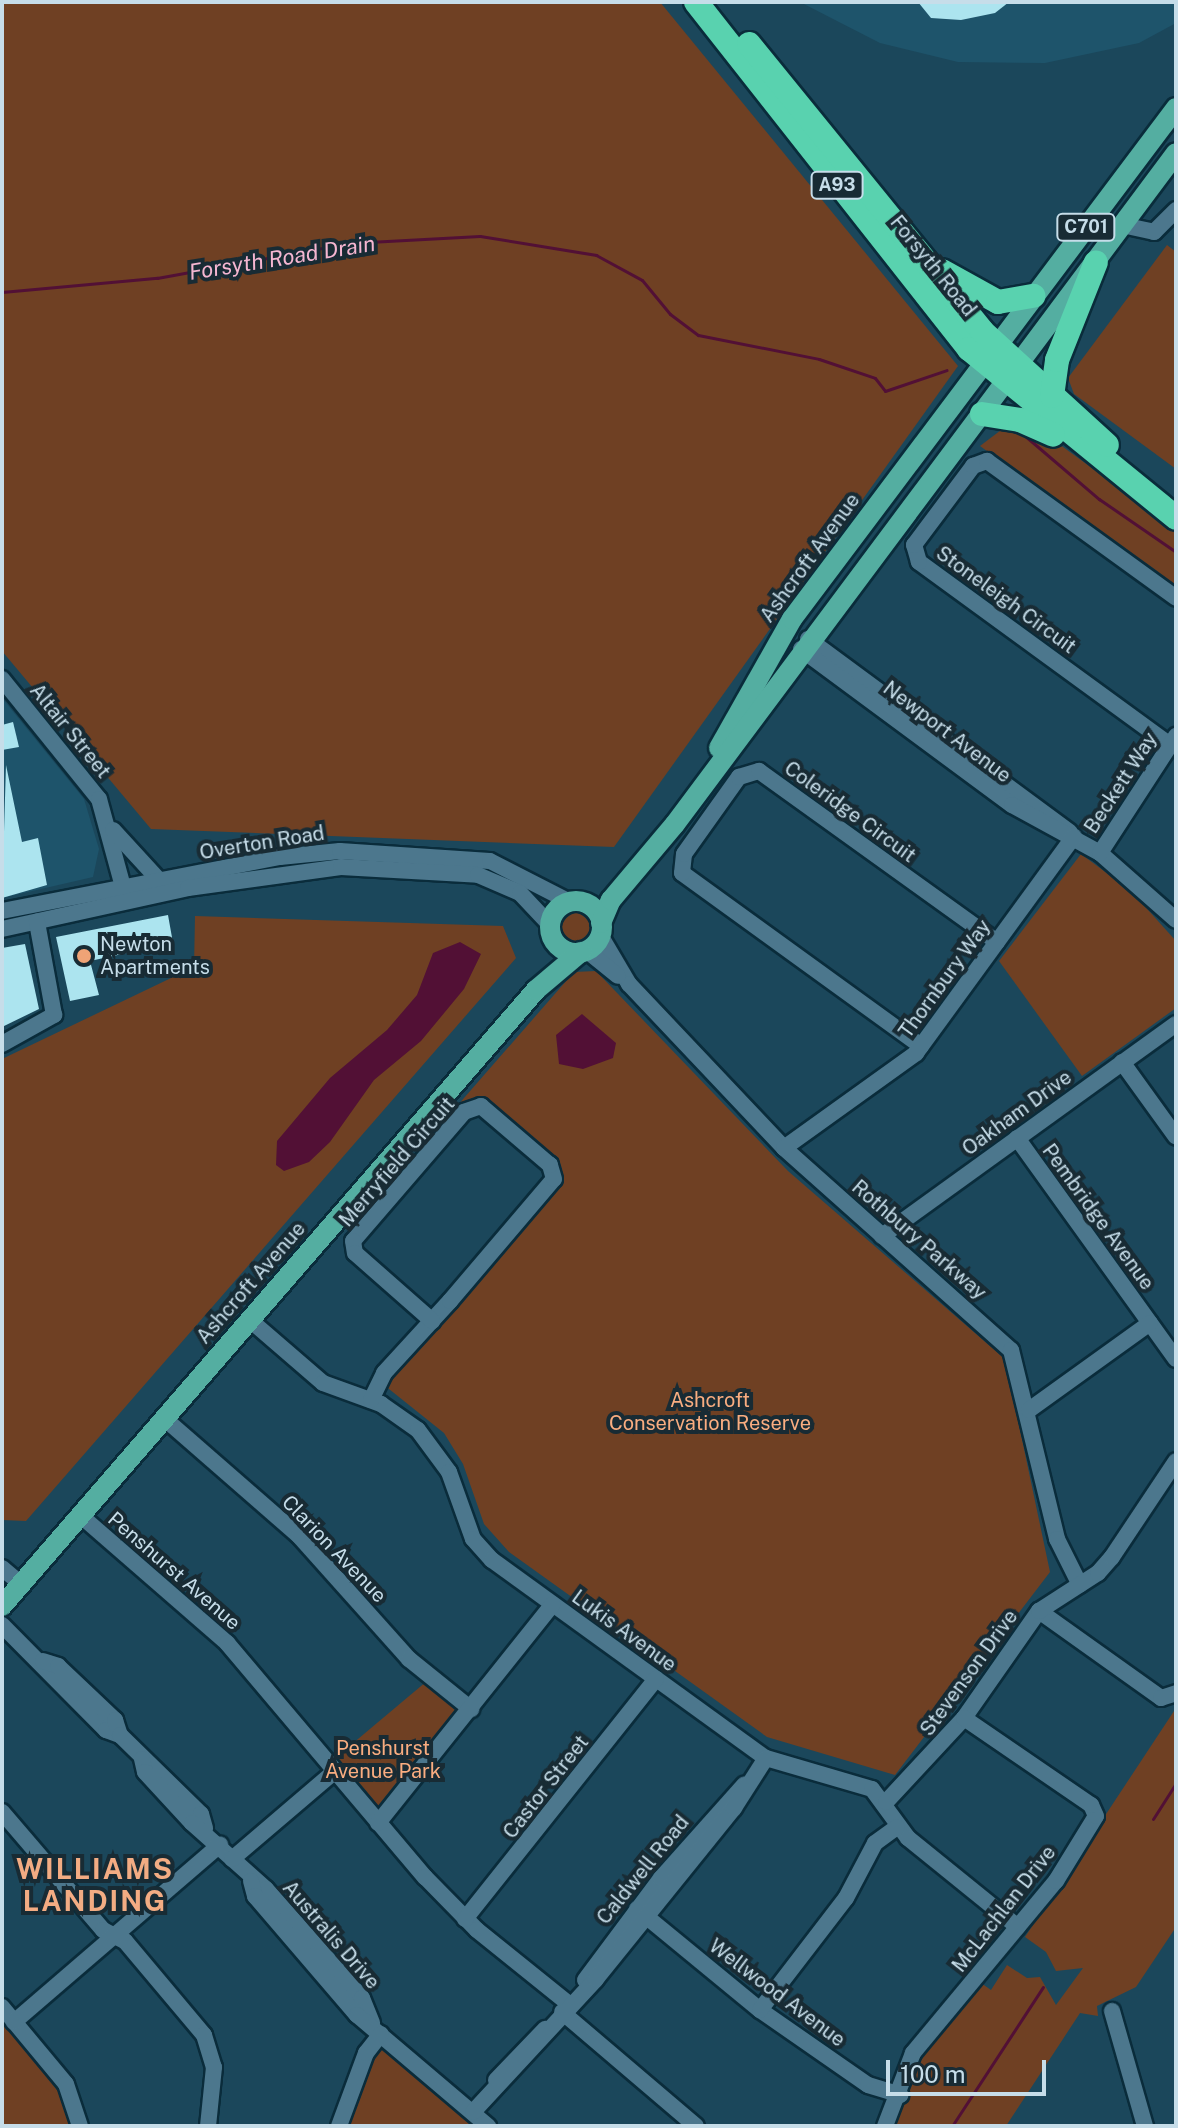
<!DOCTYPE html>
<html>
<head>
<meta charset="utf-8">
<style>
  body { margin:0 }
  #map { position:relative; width:1178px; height:2128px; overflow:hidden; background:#1b475b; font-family:"Public Sans",sans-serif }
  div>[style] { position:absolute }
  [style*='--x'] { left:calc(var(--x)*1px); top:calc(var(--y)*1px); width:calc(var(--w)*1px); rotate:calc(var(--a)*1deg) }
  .built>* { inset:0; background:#1e546b }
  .green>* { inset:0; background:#6f4023 }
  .round { border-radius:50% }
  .water>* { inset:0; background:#521035 }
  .stream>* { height:3px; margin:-1.5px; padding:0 1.5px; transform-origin:1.5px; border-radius:1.5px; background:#521035 }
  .building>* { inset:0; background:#ace4ef }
  .roads { filter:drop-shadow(2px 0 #0a2c3b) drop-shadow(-2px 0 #0a2c3b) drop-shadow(0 2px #0a2c3b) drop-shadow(0 -2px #0a2c3b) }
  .minor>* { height:16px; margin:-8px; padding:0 8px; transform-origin:8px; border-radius:8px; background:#4c778d }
  .major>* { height:20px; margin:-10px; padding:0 10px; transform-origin:10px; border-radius:10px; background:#54aea1 }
  .major>.ring { margin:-10px; padding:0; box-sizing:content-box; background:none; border:20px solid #54aea1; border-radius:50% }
  .highway>* { height:24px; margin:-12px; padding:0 12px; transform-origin:12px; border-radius:12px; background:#59d2af }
  .dots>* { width:22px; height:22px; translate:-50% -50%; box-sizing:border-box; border:4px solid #182b34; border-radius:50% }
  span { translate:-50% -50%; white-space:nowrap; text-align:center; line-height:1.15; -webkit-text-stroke:8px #182b34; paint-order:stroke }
  .shield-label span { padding:2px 6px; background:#182b34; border:2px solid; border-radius:6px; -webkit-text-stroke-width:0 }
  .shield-label { font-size:18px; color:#c6dde9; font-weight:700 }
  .street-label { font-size:20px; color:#c6dde9 }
  .poi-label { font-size:20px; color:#c6dde9 }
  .left { translate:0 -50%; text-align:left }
  .park-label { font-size:20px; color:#f9ad80 }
  .water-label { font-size:22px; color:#f5b6d1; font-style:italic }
  .district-label { font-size:28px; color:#f3ac83; font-weight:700; letter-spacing:2px }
  .frame { position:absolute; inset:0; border:4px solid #c6dde9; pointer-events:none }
  .scale { position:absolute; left:886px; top:2060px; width:160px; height:36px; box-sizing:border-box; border:4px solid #c6dde9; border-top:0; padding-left:10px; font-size:24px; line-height:28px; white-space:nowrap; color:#c6dde9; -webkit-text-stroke:6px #182b34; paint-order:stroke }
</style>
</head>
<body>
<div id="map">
  <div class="built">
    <i style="clip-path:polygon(800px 2px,1176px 2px,1176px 23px,1139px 43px,1045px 63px,958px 62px,880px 43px)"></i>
    <i style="clip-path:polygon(2px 698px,84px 799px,99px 849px,93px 877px,2px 898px)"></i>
  </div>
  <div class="green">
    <i style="clip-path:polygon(2px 2px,660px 2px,958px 366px,614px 847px,151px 829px,2px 651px)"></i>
    <i style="clip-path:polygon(1167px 245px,1176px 252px,1176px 469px,1074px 394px,1068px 378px)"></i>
    <i style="clip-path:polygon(1005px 427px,1041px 431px,1176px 529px,1176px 589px,980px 446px)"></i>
    <i style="clip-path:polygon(1081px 854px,1131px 891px,1176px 941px,1176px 1008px,1082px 1076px,999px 961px)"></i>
    <i class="round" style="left:560px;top:910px;width:32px;height:32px"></i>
    <i style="clip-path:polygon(195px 916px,503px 926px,516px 958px,26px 1521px,2px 1520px,2px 1059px,194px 967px)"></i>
    <i style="clip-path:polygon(596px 971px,788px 1171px,1005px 1359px,1050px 1572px,895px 1775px,767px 1737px,509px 1552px,484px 1524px,463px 1464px,444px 1433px,384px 1385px,561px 1173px,481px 1100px,471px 1099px,348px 1231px,574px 972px)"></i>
    <i style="clip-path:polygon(427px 1681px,460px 1713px,383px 1810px,376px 1810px,333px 1760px)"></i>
    <i style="clip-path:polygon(1176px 1708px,1176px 1927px,1136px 1987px,1097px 2006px,1098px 2016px,1080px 2013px,1006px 2126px,894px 2126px,918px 2060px,981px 1983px,991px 1990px,1007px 1965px,1027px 1978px,1040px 1977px,1056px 2005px,1083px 1968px,1056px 1971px,1046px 1952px,1025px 1937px)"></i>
    <i style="clip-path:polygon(2px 2014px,55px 2075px,76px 2126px,2px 2126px)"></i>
    <i style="clip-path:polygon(384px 2047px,481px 2126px,346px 2126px,367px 2065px)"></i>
  </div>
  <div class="water">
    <i style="clip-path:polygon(460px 942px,481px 954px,464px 989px,421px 1041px,374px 1080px,330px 1142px,309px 1162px,284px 1171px,276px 1165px,277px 1141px,330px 1078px,387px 1030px,417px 995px,433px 953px)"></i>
    <i style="clip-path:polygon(582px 1014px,616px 1043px,613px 1058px,583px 1069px,559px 1064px,556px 1035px)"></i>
  </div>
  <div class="stream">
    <i style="--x:2;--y:292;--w:156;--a:-5.2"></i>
    <i style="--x:157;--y:278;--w:196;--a:-10.3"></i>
    <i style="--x:350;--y:243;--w:130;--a:-3.1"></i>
    <i style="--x:480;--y:236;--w:118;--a:9.3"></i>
    <i style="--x:596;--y:255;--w:52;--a:28.5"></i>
    <i style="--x:642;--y:280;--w:44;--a:50.5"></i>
    <i style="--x:670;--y:314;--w:35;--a:37"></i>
    <i style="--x:698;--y:335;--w:123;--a:11.2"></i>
    <i style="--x:819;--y:359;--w:59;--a:18.7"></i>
    <i style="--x:875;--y:378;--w:16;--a:52"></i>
    <i style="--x:885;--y:391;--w:65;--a:-18.7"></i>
    <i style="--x:1024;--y:435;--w:99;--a:40.5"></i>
    <i style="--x:1099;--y:499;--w:93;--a:34.5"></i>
    <i style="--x:1153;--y:1819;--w:43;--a:-57.4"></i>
    <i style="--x:952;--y:2126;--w:166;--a:-56.8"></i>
  </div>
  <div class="building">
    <i style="clip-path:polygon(918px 2px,1009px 2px,995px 13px,961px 20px,931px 18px)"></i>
    <i style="clip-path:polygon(13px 722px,19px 747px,2px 750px,2px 725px)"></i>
    <i style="clip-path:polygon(6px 765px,22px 842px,38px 838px,47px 885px,2px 898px)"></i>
    <i style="clip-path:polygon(168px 915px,173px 943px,90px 961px,99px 995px,70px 1001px,56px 937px)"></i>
    <i style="clip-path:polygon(25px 944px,39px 1009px,2px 1027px,2px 948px)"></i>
  </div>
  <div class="roads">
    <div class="minor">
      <i style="--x:1122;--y:225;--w:33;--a:12"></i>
      <i style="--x:1154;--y:232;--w:31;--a:-45"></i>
      <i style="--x:808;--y:639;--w:325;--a:36.4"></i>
      <i style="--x:801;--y:649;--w:262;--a:36.5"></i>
      <i style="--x:1012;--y:805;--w:100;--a:28.6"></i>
      <i style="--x:1100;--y:853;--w:101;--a:41.4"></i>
      <i style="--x:2;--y:679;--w:154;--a:51.1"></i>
      <i style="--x:99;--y:799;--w:98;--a:74.7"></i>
      <i style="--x:1170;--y:745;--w:311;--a:-143.9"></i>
      <i style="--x:919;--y:562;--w:18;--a:-106"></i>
      <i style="--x:914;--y:545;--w:99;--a:-53.2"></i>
      <i style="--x:973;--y:466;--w:15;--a:-20"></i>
      <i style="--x:987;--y:461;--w:233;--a:35.9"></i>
      <i style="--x:113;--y:830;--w:68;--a:47.4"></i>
      <i style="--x:1100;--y:853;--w:140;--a:-57"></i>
      <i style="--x:2;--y:911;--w:283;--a:-11"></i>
      <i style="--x:280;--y:857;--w:60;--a:-5.7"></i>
      <i style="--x:340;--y:851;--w:150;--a:3.8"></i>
      <i style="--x:490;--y:861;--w:90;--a:27.1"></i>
      <i style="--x:2;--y:929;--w:190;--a:-12.4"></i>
      <i style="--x:188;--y:888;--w:154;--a:-7.8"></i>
      <i style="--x:341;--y:867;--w:137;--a:3.3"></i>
      <i style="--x:478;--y:875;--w:46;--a:23.2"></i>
      <i style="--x:520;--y:893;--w:44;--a:46.8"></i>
      <i style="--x:600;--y:935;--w:57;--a:59.4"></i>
      <i style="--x:629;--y:984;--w:226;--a:46.6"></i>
      <i style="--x:784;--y:1148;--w:304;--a:41.7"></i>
      <i style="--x:1011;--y:1350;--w:195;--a:76.3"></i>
      <i style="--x:1057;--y:1539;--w:51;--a:63.4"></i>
      <i style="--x:586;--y:950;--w:41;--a:39.1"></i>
      <i style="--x:2;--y:1044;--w:60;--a:-29.1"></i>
      <i style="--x:54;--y:1015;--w:95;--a:-100.4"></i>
      <i style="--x:921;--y:1046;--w:295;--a:-144.1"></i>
      <i style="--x:682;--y:873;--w:19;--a:-84"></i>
      <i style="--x:684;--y:854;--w:95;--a:-54.5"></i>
      <i style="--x:739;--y:777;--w:21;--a:-17"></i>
      <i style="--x:759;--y:771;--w:293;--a:35.7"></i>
      <i style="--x:1122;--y:1062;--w:92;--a:54.2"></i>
      <i style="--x:1017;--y:1138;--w:272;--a:54.3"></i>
      <i style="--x:784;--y:1148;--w:163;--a:-35.7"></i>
      <i style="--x:916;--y:1053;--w:268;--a:-53.9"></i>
      <i style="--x:882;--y:1236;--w:362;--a:-35.8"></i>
      <i style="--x:250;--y:1320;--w:96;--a:40.8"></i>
      <i style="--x:323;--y:1383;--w:62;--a:19.9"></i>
      <i style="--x:381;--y:1404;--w:45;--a:35.1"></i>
      <i style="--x:418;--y:1430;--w:52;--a:53.6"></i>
      <i style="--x:449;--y:1472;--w:71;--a:70.3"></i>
      <i style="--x:473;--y:1539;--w:28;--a:48"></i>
      <i style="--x:492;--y:1560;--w:338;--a:35.9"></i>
      <i style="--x:766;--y:1758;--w:110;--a:16.3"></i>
      <i style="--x:872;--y:1789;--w:61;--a:53.7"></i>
      <i style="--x:908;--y:1838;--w:141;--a:39"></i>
      <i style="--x:371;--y:1400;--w:30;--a:-64"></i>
      <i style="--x:384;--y:1373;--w:98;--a:-47.5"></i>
      <i style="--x:450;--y:1301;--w:160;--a:-49.6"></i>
      <i style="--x:554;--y:1179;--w:15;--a:-106"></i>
      <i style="--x:550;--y:1165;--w:91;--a:-139.5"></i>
      <i style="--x:481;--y:1106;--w:18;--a:161"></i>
      <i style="--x:464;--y:1112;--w:170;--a:130.7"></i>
      <i style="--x:353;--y:1241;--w:12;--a:81"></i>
      <i style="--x:355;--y:1253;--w:103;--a:41.4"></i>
      <i style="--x:1029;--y:1410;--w:149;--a:-35.7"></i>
      <i style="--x:165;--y:1419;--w:178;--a:41.1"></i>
      <i style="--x:299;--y:1536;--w:165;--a:48.2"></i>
      <i style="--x:409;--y:1659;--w:80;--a:38.9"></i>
      <i style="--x:80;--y:1515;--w:195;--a:41"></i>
      <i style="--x:227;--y:1643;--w:307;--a:49.8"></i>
      <i style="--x:425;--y:1877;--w:74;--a:45.5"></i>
      <i style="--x:477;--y:1930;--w:118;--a:38.8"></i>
      <i style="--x:2;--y:1568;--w:25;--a:40"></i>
      <i style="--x:1039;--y:1611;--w:150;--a:35.5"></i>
      <i style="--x:1161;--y:1698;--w:16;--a:-18"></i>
      <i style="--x:2;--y:1625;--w:148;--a:45.3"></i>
      <i style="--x:106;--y:1730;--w:15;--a:20"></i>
      <i style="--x:43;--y:1661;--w:16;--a:18"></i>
      <i style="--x:58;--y:1666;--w:79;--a:43.5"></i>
      <i style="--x:115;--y:1720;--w:16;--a:72"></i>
      <i style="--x:120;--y:1735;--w:113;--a:44.3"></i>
      <i style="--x:201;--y:1814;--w:15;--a:74"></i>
      <i style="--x:142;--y:1759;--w:13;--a:77"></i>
      <i style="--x:145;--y:1772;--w:69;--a:47.3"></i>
      <i style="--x:192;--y:1823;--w:99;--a:41.7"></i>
      <i style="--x:266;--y:1889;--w:145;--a:48.6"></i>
      <i style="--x:362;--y:1998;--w:27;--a:68"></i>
      <i style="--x:886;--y:1802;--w:115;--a:-47.1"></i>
      <i style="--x:964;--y:1718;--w:131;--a:-55"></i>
      <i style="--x:1039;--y:1611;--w:70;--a:-32.8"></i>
      <i style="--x:1098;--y:1573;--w:21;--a:-49"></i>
      <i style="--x:1112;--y:1557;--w:115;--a:-56.3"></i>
      <i style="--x:2;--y:1812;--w:155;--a:49.4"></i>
      <i style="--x:103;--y:1930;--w:25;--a:27"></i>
      <i style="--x:125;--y:1941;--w:123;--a:50"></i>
      <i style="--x:204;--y:2035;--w:34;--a:73"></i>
      <i style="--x:214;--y:2067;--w:59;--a:95.8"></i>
      <i style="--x:378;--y:1823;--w:280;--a:-51.4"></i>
      <i style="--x:232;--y:1859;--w:135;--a:-40.5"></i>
      <i style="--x:251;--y:1881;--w:16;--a:75"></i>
      <i style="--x:255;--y:1896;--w:157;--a:49.4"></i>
      <i style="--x:357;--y:2015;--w:172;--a:40.3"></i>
      <i style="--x:637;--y:1909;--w:159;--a:39.4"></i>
      <i style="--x:760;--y:2010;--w:131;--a:34.8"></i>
      <i style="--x:868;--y:2085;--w:34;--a:17"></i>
      <i style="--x:465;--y:1919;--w:307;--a:-51.5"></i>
      <i style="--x:585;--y:1980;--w:127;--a:-53.3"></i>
      <i style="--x:661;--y:1878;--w:125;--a:-48.3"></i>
      <i style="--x:2;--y:2007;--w:100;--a:50.3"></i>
      <i style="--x:66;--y:2084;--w:44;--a:71.6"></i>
      <i style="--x:760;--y:2010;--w:141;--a:-52.5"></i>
      <i style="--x:846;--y:1898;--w:62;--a:-62.2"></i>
      <i style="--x:875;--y:1843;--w:27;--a:-36"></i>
      <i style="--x:1112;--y:2011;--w:120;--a:74"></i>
      <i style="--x:562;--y:2012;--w:176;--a:40.4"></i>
      <i style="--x:14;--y:2022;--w:272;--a:-40.7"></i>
      <i style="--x:496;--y:2080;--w:71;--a:-46.1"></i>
      <i style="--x:473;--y:2112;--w:181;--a:-47.2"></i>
      <i style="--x:596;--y:1979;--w:220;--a:-51.1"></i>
      <i style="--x:734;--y:1808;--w:59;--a:-57.4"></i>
      <i style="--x:339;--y:2126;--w:78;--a:-69.7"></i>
      <i style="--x:366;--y:2053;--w:24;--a:-52"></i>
      <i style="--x:885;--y:2126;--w:78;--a:-69"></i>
      <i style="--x:913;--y:2053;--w:224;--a:-50.3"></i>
      <i style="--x:1056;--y:1881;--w:76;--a:-58.4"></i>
      <i style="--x:1096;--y:1816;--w:12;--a:-114"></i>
      <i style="--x:1091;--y:1805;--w:154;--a:-145.6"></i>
    </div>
    <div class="major">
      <i style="--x:719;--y:748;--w:148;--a:-60.5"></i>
      <i style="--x:792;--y:619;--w:639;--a:-53.08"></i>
      <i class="ring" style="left:550px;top:901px;width:32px;height:32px"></i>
      <i style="--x:601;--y:923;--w:25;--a:-67"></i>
      <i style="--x:611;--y:900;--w:99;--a:-49.9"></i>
      <i style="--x:675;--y:824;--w:837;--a:-53.25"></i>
      <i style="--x:2;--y:1606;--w:815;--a:-49.08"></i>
      <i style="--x:536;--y:990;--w:59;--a:-40.2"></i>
    </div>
    <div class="highway">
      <i style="--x:696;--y:2;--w:442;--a:51.8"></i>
      <i style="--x:969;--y:349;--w:267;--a:39.2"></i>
      <i style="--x:749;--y:44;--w:370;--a:50.9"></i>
      <i style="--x:982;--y:331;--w:169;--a:42.4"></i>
      <i style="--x:942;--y:271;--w:64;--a:29"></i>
      <i style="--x:998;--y:302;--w:36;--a:-10"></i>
      <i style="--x:1052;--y:396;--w:36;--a:-82"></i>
      <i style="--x:1057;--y:360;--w:105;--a:-68.3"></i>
      <i style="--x:982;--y:414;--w:38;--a:9"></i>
      <i style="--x:1020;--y:420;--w:36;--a:24"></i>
    </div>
  </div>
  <div class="dots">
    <i style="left:84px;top:956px;background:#efa376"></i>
  </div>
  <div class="shield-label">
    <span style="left:837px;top:185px">A93</span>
    <span style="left:1086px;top:227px">C701</span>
  </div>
  <div class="street-label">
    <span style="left:933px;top:266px;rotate:51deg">Forsyth Road</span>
    <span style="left:810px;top:558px;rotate:-54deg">Ashcroft Avenue</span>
    <span style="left:1006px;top:600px;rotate:36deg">Stoneleigh Circuit</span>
    <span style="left:70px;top:731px;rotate:51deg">Altair Street</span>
    <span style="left:947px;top:732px;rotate:37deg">Newport Avenue</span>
    <span style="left:1121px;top:783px;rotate:-57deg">Beckett Way</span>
    <span style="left:850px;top:812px;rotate:36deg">Coleridge Circuit</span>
    <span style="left:262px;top:843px;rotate:-9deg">Overton Road</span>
    <span style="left:945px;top:979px;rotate:-54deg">Thornbury Way</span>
    <span style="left:1017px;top:1113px;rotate:-36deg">Oakham Drive</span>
    <span style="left:397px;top:1162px;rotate:-49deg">Merryfield Circuit</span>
    <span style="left:1098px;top:1217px;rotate:54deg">Pembridge Avenue</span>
    <span style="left:919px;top:1240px;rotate:41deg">Rothbury Parkway</span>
    <span style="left:251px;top:1283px;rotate:-49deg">Ashcroft Avenue</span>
    <span style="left:334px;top:1549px;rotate:46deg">Clarion Avenue</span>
    <span style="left:174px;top:1571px;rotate:41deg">Penshurst Avenue</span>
    <span style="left:624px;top:1631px;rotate:36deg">Lukis Avenue</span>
    <span style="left:969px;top:1673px;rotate:-54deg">Stevenson Drive</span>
    <span style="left:546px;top:1787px;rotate:-52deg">Castor Street</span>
    <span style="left:643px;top:1870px;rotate:-51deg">Caldwell Road</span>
    <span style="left:1004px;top:1909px;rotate:-52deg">McLachlan Drive</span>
    <span style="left:331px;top:1935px;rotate:49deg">Australis Drive</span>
    <span style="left:777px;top:1993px;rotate:37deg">Wellwood Avenue</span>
  </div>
  <div class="poi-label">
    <span class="left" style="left:100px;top:956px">Newton<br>Apartments</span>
  </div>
  <div class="park-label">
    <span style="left:710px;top:1412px">Ashcroft<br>Conservation Reserve</span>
    <span style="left:383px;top:1760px">Penshurst<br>Avenue Park</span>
  </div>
  <div class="water-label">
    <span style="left:282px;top:258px;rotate:-9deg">Forsyth Road Drain</span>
  </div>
  <div class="district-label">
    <span style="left:95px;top:1885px">WILLIAMS<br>LANDING</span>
  </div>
  <div class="frame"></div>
  <div class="scale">100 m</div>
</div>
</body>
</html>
